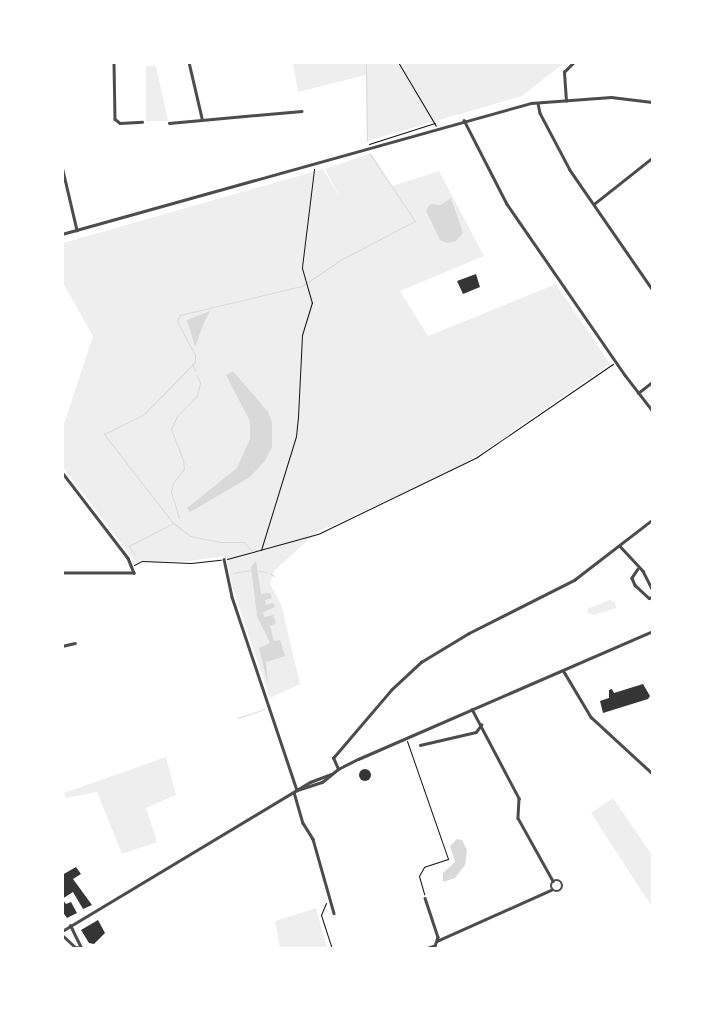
<!DOCTYPE html>
<html>
<head>
<meta charset="utf-8">
<style>
  body { margin:0 }
  #map { position:relative; width:715px; height:1011px; overflow:hidden; background:#fff; font-family:"DM Sans",sans-serif }
  div>[style] { position:absolute }
  [style*='--x'] { left:calc(var(--x)*1px); top:calc(var(--y)*1px); width:calc(var(--w)*1px); rotate:calc(var(--a)*1deg) }
  .green>* { inset:0; background:#eee }
  .water>* { inset:0; background:#d9d9d9 }
  .stream>* { height:1px; margin:-0.5px; padding:0 0.5px; transform-origin:0.5px; border-radius:0.5px; background:#d9d9d9 }
  .building>* { inset:0; background:#353535 }
  .round { border-radius:50% }
  .path>* { height:1px; margin:-0.5px; padding:0 0.5px; transform-origin:0.5px; border-radius:0.5px; background:#111 }
  .minor>* { height:2.5px; margin:-1.25px; padding:0 1.25px; transform-origin:1.25px; border-radius:1.25px; background:#4c4c4c }
  .minor>.ring { margin:-1.25px; padding:0; box-sizing:content-box; background:none; border:2.5px solid #4c4c4c; border-radius:50% }
  .tertiary>* { height:3px; margin:-1.5px; padding:0 1.5px; transform-origin:1.5px; border-radius:1.5px; background:#4c4c4c }
  span { translate:-50% -50%; white-space:nowrap; text-align:center; line-height:1.15; -webkit-text-stroke:4px #fff; paint-order:stroke }
  .frame { position:absolute; inset:0; border:64px solid #fff; pointer-events:none }
</style>
</head>
<body>
<div id="map">
  <div class="green">
    <i style="clip-path:polygon(293px 63px,564px 63px,522px 96px,367px 141px,366px 75px,298px 92px)"></i>
    <i style="clip-path:polygon(146px 66px,156px 66px,168px 121px,146px 121px)"></i>
    <i style="clip-path:polygon(371px 153px,392px 186px,439px 171px,484px 256px,400px 291px,428px 336px,556px 284px,610px 364px,477px 456px,427px 483px,317px 532px,274px 571px,270px 584px,281px 604px,300px 684px,270px 698px,233px 589px,226px 556px,189px 561px,135px 562px,63px 467px,63px 427px,93px 336px,63px 283px,63px 243px,323px 169px,342px 201px,325px 169px)"></i>
    <i style="clip-path:polygon(610px 600px,615px 602px,616px 608px,594px 615px,588px 613px,587px 609px)"></i>
    <i style="clip-path:polygon(166px 757px,176px 795px,146px 808px,157px 842px,122px 854px,97px 792px,66px 798px,64px 793px)"></i>
    <i style="clip-path:polygon(613px 798px,652px 855px,652px 907px,591px 813px)"></i>
    <i style="clip-path:polygon(316px 908px,327px 948px,280px 948px,275px 921px)"></i>
  </div>
  <div class="water">
    <i style="clip-path:polygon(451px 198px,463px 233px,456px 241px,447px 243px,440px 240px,426px 211px,430px 204px,441px 205px)"></i>
    <i style="clip-path:polygon(210px 311px,203px 325px,195px 347px,187px 320px)"></i>
    <i style="clip-path:polygon(233px 371px,268px 412px,272px 422px,272px 447px,265px 461px,250px 477px,190px 512px,187px 508px,237px 468px,250px 439px,250px 421px,226px 375px)"></i>
    <i style="clip-path:polygon(256px 561px,261px 594px,270px 593px,272px 598px,265px 600px,266px 605px,273px 603px,275px 607px,263px 612px,264px 617px,273px 615px,276px 623px,270px 626px,274px 641px,280px 640px,285px 656px,266px 662px,268px 685px,259px 648px,270px 643px,257px 616px,251px 567px)"></i>
    <i style="clip-path:polygon(457px 839px,462px 840px,467px 850px,465px 865px,455px 878px,443px 882px,443px 873px,455px 862px,450px 846px)"></i>
  </div>
  <div class="stream">
    <i style="--x:366;--y:62;--w:79;--a:89.3"></i>
    <i style="--x:192;--y:364;--w:7;--a:63"></i>
    <i style="--x:179;--y:518;--w:27;--a:-107"></i>
    <i style="--x:171;--y:492;--w:9;--a:-77"></i>
    <i style="--x:173;--y:483;--w:18;--a:-52"></i>
    <i style="--x:184;--y:469;--w:9;--a:-96"></i>
    <i style="--x:183;--y:460;--w:33;--a:-111"></i>
    <i style="--x:171;--y:429;--w:14;--a:-65"></i>
    <i style="--x:177;--y:416;--w:28;--a:-45"></i>
    <i style="--x:197;--y:396;--w:13;--a:-77"></i>
    <i style="--x:200;--y:383;--w:9;--a:-111"></i>
    <i style="--x:173;--y:523;--w:113;--a:-127.8"></i>
    <i style="--x:104;--y:434;--w:43;--a:-26"></i>
    <i style="--x:143;--y:415;--w:74;--a:-45.5"></i>
    <i style="--x:195;--y:362;--w:7;--a:-90"></i>
    <i style="--x:195;--y:355;--w:38;--a:-118"></i>
    <i style="--x:177;--y:321;--w:7;--a:-63"></i>
    <i style="--x:180;--y:315;--w:125;--a:-13.4"></i>
    <i style="--x:302;--y:286;--w:48;--a:-34"></i>
    <i style="--x:342;--y:259;--w:82;--a:-27.5"></i>
    <i style="--x:415;--y:221;--w:81;--a:-123.9"></i>
    <i style="--x:135;--y:555;--w:11;--a:-124"></i>
    <i style="--x:129;--y:546;--w:50;--a:-27.6"></i>
    <i style="--x:173;--y:523;--w:21;--a:37"></i>
    <i style="--x:190;--y:536;--w:31;--a:11"></i>
    <i style="--x:220;--y:542;--w:24;--a:0"></i>
    <i style="--x:244;--y:542;--w:11;--a:49"></i>
    <i style="--x:258;--y:571;--w:9;--a:6"></i>
    <i style="--x:233;--y:573;--w:19;--a:-9"></i>
    <i style="--x:270;--y:573;--w:5;--a:37"></i>
    <i style="--x:238;--y:718;--w:28;--a:-19"></i>
  </div>
  <div class="building">
    <i style="clip-path:polygon(476px 274px,480px 287px,463px 294px,457px 281px)"></i>
    <i style="clip-path:polygon(643px 684px,650px 696px,648px 699px,603px 713px,600px 701px,609px 698px,609px 690px,612px 689px,614px 693px)"></i>
    <i class="round" style="left:359px;top:769px;width:12px;height:12px"></i>
    <i style="clip-path:polygon(76px 867px,81px 874px,73px 879px,92px 905px,83px 909px,73px 892px,62px 899px,62px 875px)"></i>
    <i style="clip-path:polygon(62px 899px,66px 904px,71px 902px,77px 913px,67px 918px,62px 911px)"></i>
    <i style="clip-path:polygon(98px 920px,105px 933px,94px 944px,89px 943px,81px 930px)"></i>
  </div>
  <div class="path">
    <i style="--x:398;--y:62;--w:74;--a:59.3"></i>
    <i style="--x:369;--y:144;--w:69;--a:-17.7"></i>
    <i style="--x:261;--y:550;--w:119;--a:-72.9"></i>
    <i style="--x:296;--y:436;--w:19;--a:-84"></i>
    <i style="--x:298;--y:417;--w:82;--a:-87.2"></i>
    <i style="--x:302;--y:335;--w:34;--a:-73"></i>
    <i style="--x:312;--y:303;--w:37;--a:-106"></i>
    <i style="--x:302;--y:267;--w:99;--a:-83"></i>
    <i style="--x:227;--y:559;--w:94;--a:-15.4"></i>
    <i style="--x:318;--y:534;--w:177;--a:-25.8"></i>
    <i style="--x:477;--y:457;--w:165;--a:-34.4"></i>
    <i style="--x:134;--y:565;--w:9;--a:-27"></i>
    <i style="--x:142;--y:561;--w:49;--a:2.3"></i>
    <i style="--x:191;--y:563;--w:30;--a:-6"></i>
    <i style="--x:407;--y:741;--w:125;--a:70.8"></i>
    <i style="--x:448;--y:859;--w:25;--a:162"></i>
    <i style="--x:424;--y:867;--w:10;--a:119"></i>
    <i style="--x:419;--y:876;--w:19;--a:74"></i>
    <i style="--x:326;--y:903;--w:13;--a:113"></i>
    <i style="--x:321;--y:915;--w:35;--a:72"></i>
  </div>
  <div class="minor">
    <i style="--x:114;--y:62;--w:57;--a:89"></i>
    <i style="--x:115;--y:119;--w:6;--a:39"></i>
    <i style="--x:120;--y:123;--w:22;--a:-3"></i>
    <i style="--x:189;--y:62;--w:57;--a:76.9"></i>
    <i style="--x:566;--y:101;--w:29;--a:-94"></i>
    <i style="--x:564;--y:72;--w:14;--a:-45"></i>
    <i style="--x:538;--y:103;--w:10;--a:79"></i>
    <i style="--x:540;--y:113;--w:64;--a:62.2"></i>
    <i style="--x:570;--y:170;--w:145;--a:55.4"></i>
    <i style="--x:464;--y:120;--w:94;--a:62.9"></i>
    <i style="--x:507;--y:204;--w:208;--a:55.4"></i>
    <i style="--x:625;--y:375;--w:44;--a:52.4"></i>
    <i style="--x:169;--y:123;--w:133;--a:-5.2"></i>
    <i style="--x:62;--y:166;--w:66;--a:76.8"></i>
    <i style="--x:594;--y:204;--w:74;--a:-38.4"></i>
    <i style="--x:62;--y:234;--w:487;--a:-15.6"></i>
    <i style="--x:531;--y:103;--w:80;--a:-4.3"></i>
    <i style="--x:611;--y:97;--w:41;--a:7"></i>
    <i style="--x:638;--y:393;--w:18;--a:-38"></i>
    <i style="--x:62;--y:472;--w:108;--a:52.5"></i>
    <i style="--x:128;--y:558;--w:16;--a:68"></i>
    <i style="--x:134;--y:573;--w:72;--a:180"></i>
    <i style="--x:620;--y:546;--w:34;--a:47"></i>
    <i style="--x:643;--y:571;--w:20;--a:63"></i>
    <i style="--x:224;--y:559;--w:39;--a:78"></i>
    <i style="--x:232;--y:597;--w:204;--a:71.4"></i>
    <i style="--x:638;--y:569;--w:11;--a:124"></i>
    <i style="--x:632;--y:578;--w:8;--a:67"></i>
    <i style="--x:635;--y:585;--w:19;--a:43"></i>
    <i style="--x:649;--y:598;--w:3;--a:-18"></i>
    <i style="--x:62;--y:646;--w:13;--a:-13"></i>
    <i style="--x:563;--y:670;--w:55;--a:59.2"></i>
    <i style="--x:591;--y:717;--w:83;--a:42.6"></i>
    <i style="--x:472;--y:709;--w:101;--a:62.2"></i>
    <i style="--x:519;--y:798;--w:20;--a:93"></i>
    <i style="--x:518;--y:818;--w:72;--a:60.9"></i>
    <i style="--x:420;--y:745;--w:57;--a:-13.1"></i>
    <i style="--x:476;--y:732;--w:9;--a:-54"></i>
    <i style="--x:338;--y:769;--w:12;--a:-114"></i>
    <i style="--x:333;--y:758;--w:89;--a:-49.5"></i>
    <i style="--x:391;--y:690;--w:41;--a:-43"></i>
    <i style="--x:421;--y:662;--w:56;--a:-31.1"></i>
    <i style="--x:469;--y:633;--w:118;--a:-26.8"></i>
    <i style="--x:574;--y:580;--w:98;--a:-37.6"></i>
    <i style="--x:294;--y:792;--w:32;--a:74"></i>
    <i style="--x:303;--y:823;--w:19;--a:58"></i>
    <i style="--x:313;--y:839;--w:77;--a:74.2"></i>
    <i class="ring" style="left:551px;top:880px;width:9.5px;height:9.5px"></i>
    <i style="--x:425;--y:898;--w:41;--a:71.6"></i>
    <i style="--x:438;--y:937;--w:9;--a:108"></i>
    <i style="--x:435;--y:946;--w:6;--a:162"></i>
    <i style="--x:437;--y:941;--w:125;--a:-24.1"></i>
  </div>
  <div class="tertiary">
    <i style="--x:297;--y:790;--w:26;--a:-18"></i>
    <i style="--x:322;--y:782;--w:21;--a:-39"></i>
    <i style="--x:338;--y:769;--w:22;--a:-27"></i>
    <i style="--x:358;--y:759;--w:321;--a:-23.5"></i>
    <i style="--x:70;--y:925;--w:25;--a:64"></i>
    <i style="--x:62;--y:931;--w:289;--a:-31"></i>
    <i style="--x:310;--y:782;--w:22;--a:-21"></i>
    <i style="--x:62;--y:935;--w:18;--a:43"></i>
    <i style="--x:75;--y:947;--w:7;--a:8"></i>
  </div>
  <div class="frame"></div>
</div>
</body>
</html>
